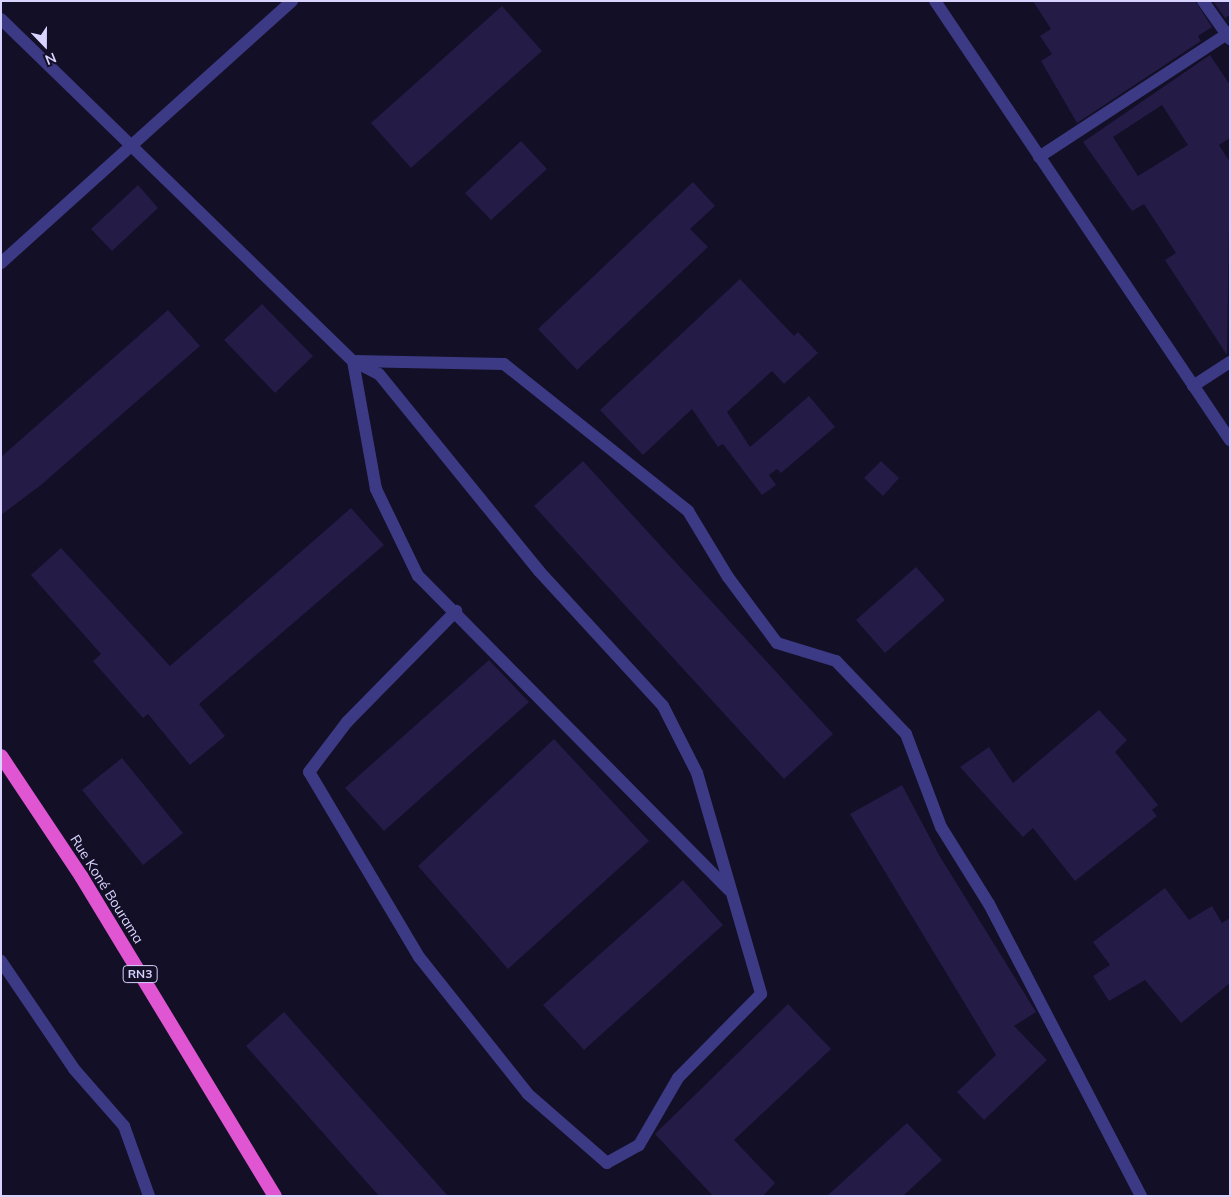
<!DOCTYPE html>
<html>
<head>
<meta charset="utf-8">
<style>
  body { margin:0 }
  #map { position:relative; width:1231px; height:1197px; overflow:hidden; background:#130f26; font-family:Mulish,sans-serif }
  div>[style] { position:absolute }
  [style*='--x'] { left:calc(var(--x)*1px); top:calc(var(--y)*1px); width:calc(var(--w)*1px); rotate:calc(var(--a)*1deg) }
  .building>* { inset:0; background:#241b47 }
  .service>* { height:12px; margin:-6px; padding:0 6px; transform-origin:6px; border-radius:6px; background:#3d3a85 }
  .minor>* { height:12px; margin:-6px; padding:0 6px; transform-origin:6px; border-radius:6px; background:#3d3a85 }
  .tertiary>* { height:12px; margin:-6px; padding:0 6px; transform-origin:6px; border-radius:6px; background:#3d3a85 }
  .trunk>* { height:14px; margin:-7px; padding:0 7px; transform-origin:7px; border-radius:7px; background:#e055d1 }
  span { translate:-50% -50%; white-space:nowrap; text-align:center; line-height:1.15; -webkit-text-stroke:4.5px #130f26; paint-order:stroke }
  .shield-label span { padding:1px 4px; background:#130f26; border:1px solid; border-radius:4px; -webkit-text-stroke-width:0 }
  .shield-label { font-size:12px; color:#d9d4ff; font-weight:700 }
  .street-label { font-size:14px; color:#d9d4ff }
  .frame { position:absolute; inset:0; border:2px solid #d9d4ff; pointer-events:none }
  .north { position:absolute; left:20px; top:20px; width:50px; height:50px; -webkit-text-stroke:4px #130f26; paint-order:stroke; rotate:158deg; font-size:14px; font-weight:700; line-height:20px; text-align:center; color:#d9d4ff }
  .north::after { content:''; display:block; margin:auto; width:18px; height:22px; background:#d9d4ff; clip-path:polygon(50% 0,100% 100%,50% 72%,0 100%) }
</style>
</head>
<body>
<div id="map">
  <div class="building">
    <i style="clip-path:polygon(1033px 1px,1195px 1px,1212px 27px,1198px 36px,1201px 41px,1077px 123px,1041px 61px,1052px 54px,1040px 36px,1051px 29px)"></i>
    <i style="clip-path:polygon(1213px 1px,1230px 1px,1230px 15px,1225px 18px)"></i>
    <i style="clip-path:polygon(502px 6px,542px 51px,411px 168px,371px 123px)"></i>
    <i style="clip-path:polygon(evenodd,1210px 55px,1230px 85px,1230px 138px,1219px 145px,1230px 162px,1227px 355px,1165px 260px,1176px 253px,1144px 204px,1132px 211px,1083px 142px,1210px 55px,1162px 105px,1188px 145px,1138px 176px,1113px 137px,1162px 105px)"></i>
    <i style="clip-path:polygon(521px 141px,547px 169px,491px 220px,465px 193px)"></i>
    <i style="clip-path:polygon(693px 182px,715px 206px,690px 229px,708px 247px,577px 370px,538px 329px)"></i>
    <i style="clip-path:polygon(138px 185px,158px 208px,112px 251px,91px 229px)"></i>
    <i style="clip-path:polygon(740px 279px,794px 336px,798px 332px,818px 353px,784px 384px,772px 371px,727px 412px,750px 447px,809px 396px,835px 427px,781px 473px,777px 469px,769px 475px,776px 485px,762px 495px,723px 444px,718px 447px,692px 409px,643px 455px,600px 410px)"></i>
    <i style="clip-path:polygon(262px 304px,313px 356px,275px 393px,224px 340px)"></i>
    <i style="clip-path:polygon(168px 310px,200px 346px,41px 485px,1px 515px,1px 457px)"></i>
    <i style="clip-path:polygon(583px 461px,833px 734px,784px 779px,534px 506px)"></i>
    <i style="clip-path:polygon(881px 461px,899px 478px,883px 496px,864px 478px)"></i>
    <i style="clip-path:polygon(351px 508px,384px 545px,199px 704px,225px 736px,190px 765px,148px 714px,143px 718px,93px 661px,101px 654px,31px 575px,61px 548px,170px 666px)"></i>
    <i style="clip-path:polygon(916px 567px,945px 600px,885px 653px,856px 620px)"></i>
    <i style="clip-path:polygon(489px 660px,529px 702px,384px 831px,345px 788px)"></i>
    <i style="clip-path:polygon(1099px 710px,1127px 740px,1115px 752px,1158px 805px,1152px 810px,1157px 816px,1075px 881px,1033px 828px,1023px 837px,960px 767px,989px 747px,1013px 783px)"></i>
    <i style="clip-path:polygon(554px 739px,649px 841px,508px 969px,418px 866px)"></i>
    <i style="clip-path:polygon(122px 758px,183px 833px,143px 865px,82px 790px)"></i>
    <i style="clip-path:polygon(902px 785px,939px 855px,1036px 1012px,1014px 1026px,1047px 1060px,984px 1120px,957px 1092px,996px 1055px,850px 814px)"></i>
    <i style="clip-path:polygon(683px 880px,723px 925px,584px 1050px,543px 1005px)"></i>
    <i style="clip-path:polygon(1165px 888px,1189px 920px,1212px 906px,1222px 923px,1230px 918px,1230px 983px,1181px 1023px,1145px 980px,1109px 1001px,1093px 976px,1110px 965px,1093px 942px)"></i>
    <i style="clip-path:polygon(788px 1004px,831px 1049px,734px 1140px,775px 1183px,763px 1196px,713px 1196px,655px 1134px)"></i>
    <i style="clip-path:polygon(284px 1012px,448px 1196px,379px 1196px,246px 1046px)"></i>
    <i style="clip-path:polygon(907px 1123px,942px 1160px,903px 1196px,827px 1196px)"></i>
  </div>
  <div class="service">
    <i style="--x:1;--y:19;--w:491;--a:44.2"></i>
    <i style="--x:353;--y:361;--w:29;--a:27"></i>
    <i style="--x:379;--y:374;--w:254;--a:50.9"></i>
    <i style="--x:539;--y:571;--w:183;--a:47.4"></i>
    <i style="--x:663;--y:706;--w:75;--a:63.1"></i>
    <i style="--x:697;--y:773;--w:230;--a:73.8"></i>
    <i style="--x:761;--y:994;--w:118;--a:134.7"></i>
    <i style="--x:678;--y:1078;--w:78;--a:120.2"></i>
    <i style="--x:639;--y:1145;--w:37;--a:151"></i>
    <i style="--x:607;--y:1163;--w:105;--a:-138.9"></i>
    <i style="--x:528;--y:1094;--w:175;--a:-128.5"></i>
    <i style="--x:419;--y:957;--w:215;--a:-120.7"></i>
    <i style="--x:309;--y:772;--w:63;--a:-52.8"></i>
    <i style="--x:347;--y:722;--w:156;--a:-45.5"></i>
    <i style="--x:729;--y:890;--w:442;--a:-134.7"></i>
    <i style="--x:418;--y:576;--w:97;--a:-115.8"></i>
    <i style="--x:376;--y:489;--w:130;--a:-100.2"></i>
    <i style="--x:353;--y:361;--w:151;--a:1.1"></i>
    <i style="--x:504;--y:364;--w:236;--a:38.6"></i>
    <i style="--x:688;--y:511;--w:77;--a:58.8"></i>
    <i style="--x:728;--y:577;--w:82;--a:53.4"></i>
    <i style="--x:777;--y:643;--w:62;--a:17"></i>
    <i style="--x:836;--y:661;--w:101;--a:46.2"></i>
    <i style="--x:906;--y:734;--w:99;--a:69.4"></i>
    <i style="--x:941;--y:827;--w:91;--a:58.1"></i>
    <i style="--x:989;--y:904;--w:329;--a:62.5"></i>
  </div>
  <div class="minor">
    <i style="--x:1203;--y:1;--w:47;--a:54.6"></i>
    <i style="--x:1039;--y:157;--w:228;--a:-33.2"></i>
    <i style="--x:1;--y:263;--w:392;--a:-42"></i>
    <i style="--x:1193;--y:386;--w:44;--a:-33"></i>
    <i style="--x:1;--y:961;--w:130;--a:55.9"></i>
    <i style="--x:74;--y:1069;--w:76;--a:48.7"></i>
    <i style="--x:124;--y:1126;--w:74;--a:70.3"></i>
  </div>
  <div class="tertiary">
    <i style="--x:935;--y:1;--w:529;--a:56.1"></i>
  </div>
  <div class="trunk">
    <i style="--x:1;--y:756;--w:144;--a:56.3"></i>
    <i style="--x:81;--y:876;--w:374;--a:58.8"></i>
  </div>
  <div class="shield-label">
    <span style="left:140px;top:974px">RN3</span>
  </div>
  <div class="street-label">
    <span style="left:107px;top:889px;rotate:58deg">Rue Koné Bourama</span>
  </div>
  <div class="frame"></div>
  <div class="north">N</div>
</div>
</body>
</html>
